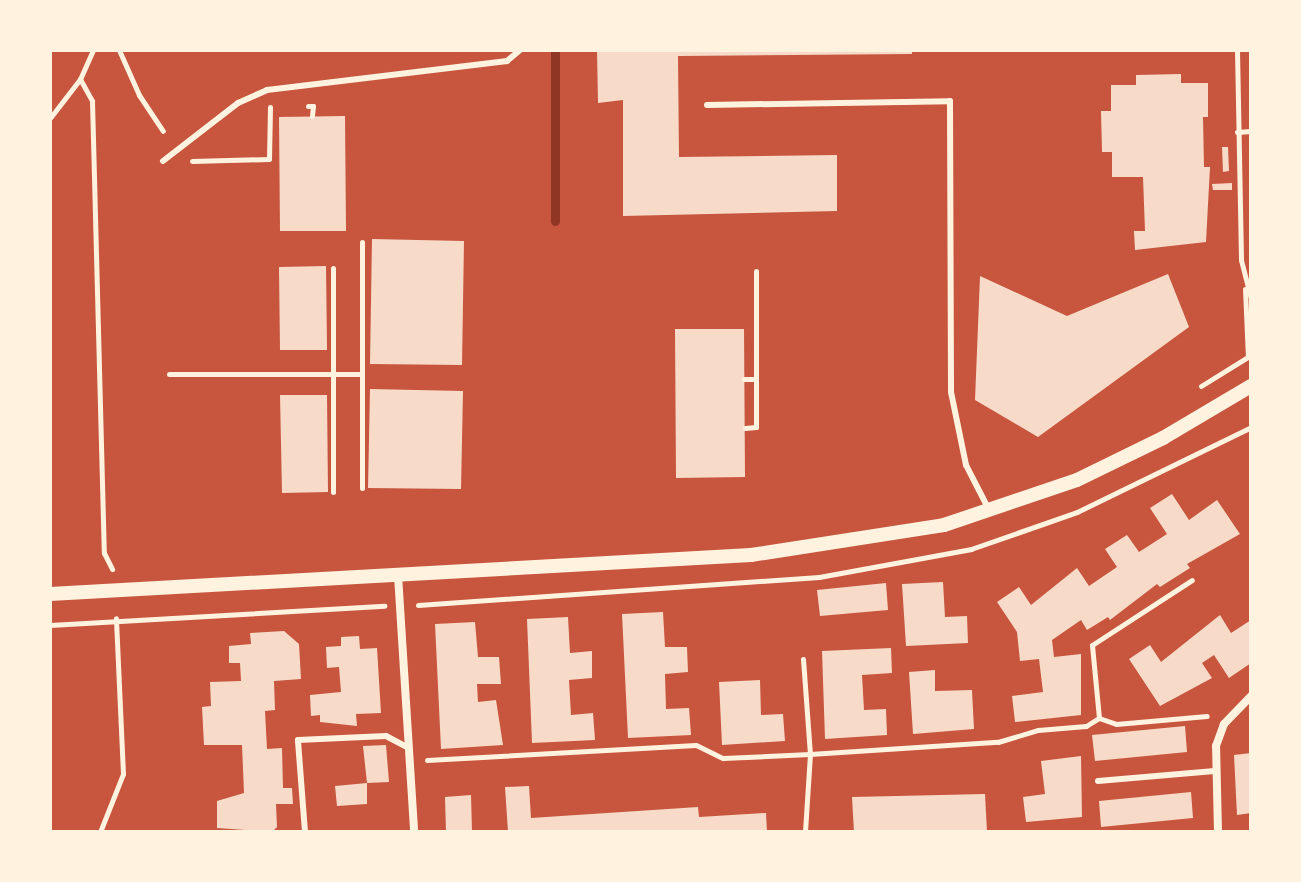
<!DOCTYPE html>
<html>
<head>
<meta charset="utf-8">
<style>
  body { margin:0 }
  #map { position:relative; width:1301px; height:882px; overflow:hidden; background:#c8553d; font-family:"DejaVu Sans",sans-serif }
  div>[style] { position:absolute }
  [style*='--x'] { left:calc(var(--x)*1px); top:calc(var(--y)*1px); width:calc(var(--w)*1px); rotate:calc(var(--a)*1deg) }
  .stream>* { height:9px; margin:-4.5px; padding:0 4.5px; transform-origin:4.5px; border-radius:4.5px; background:#8f3625 }
  .building>* { inset:0; background:#f7dbc8 }
  .path>* { height:5px; margin:-2.5px; padding:0 2.5px; transform-origin:2.5px; border-radius:2.5px; background:#fff3e0 }
  .service>* { height:6px; margin:-3px; padding:0 3px; transform-origin:3px; border-radius:3px; background:#fff3e0 }
  .minor>* { height:8px; margin:-4px; padding:0 4px; transform-origin:4px; border-radius:4px; background:#fff3e0 }
  .tertiary>* { height:14px; margin:-7px; padding:0 7px; transform-origin:7px; border-radius:7px; background:#fff3e0 }
  span { translate:-50% -50%; white-space:nowrap; text-align:center; line-height:1.15; -webkit-text-stroke:7px #fff3e0; paint-order:stroke }
  .frame { position:absolute; inset:0; border:52px solid #fff3e0; pointer-events:none }
</style>
</head>
<body>
<div id="map">
  <div class="stream">
    <i style="--x:555;--y:50;--w:171;--a:90"></i>
  </div>
  <div class="building">
    <i style="clip-path:polygon(597px 50px,912px 50px,912px 54px,678px 56px,679px 157px,837px 155px,837px 211px,623px 216px,623px 100px,598px 103px)"></i>
    <i style="clip-path:polygon(1181px 74px,1181px 83px,1208px 83px,1208px 117px,1203px 117px,1204px 167px,1210px 167px,1206px 242px,1135px 250px,1134px 231px,1145px 231px,1143px 177px,1112px 177px,1112px 152px,1102px 152px,1101px 111px,1111px 111px,1111px 85px,1136px 85px,1136px 75px)"></i>
    <i style="clip-path:polygon(345px 116px,346px 231px,280px 231px,279px 117px)"></i>
    <i style="clip-path:polygon(1222px 147px,1228px 147px,1229px 171px,1223px 172px)"></i>
    <i style="clip-path:polygon(1232px 183px,1232px 190px,1213px 190px,1212px 184px)"></i>
    <i style="clip-path:polygon(372px 239px,464px 241px,462px 365px,370px 364px)"></i>
    <i style="clip-path:polygon(326px 266px,327px 350px,280px 350px,279px 267px)"></i>
    <i style="clip-path:polygon(1168px 274px,1189px 327px,1038px 437px,975px 400px,980px 276px,1067px 316px)"></i>
    <i style="clip-path:polygon(675px 329px,744px 329px,745px 477px,676px 478px)"></i>
    <i style="clip-path:polygon(370px 389px,463px 391px,461px 489px,368px 488px)"></i>
    <i style="clip-path:polygon(280px 395px,327px 395px,328px 492px,282px 493px)"></i>
    <i style="clip-path:polygon(1172px 494px,1189px 520px,1217px 500px,1240px 534px,1187px 564px,1190px 568px,1160px 587px,1157px 584px,1110px 620px,1108px 617px,1087px 630px,1081px 620px,1052px 640px,1054px 657px,1081px 654px,1081px 715px,1015px 722px,1012px 696px,1043px 692px,1039px 659px,1020px 661px,1017px 632px,997px 602px,1019px 587px,1031px 605px,1077px 568px,1089px 586px,1117px 567px,1105px 549px,1127px 535px,1139px 552px,1167px 534px,1150px 508px)"></i>
    <i style="clip-path:polygon(943px 582px,945px 617px,967px 616px,968px 643px,906px 646px,902px 584px)"></i>
    <i style="clip-path:polygon(886px 583px,888px 610px,820px 616px,817px 590px)"></i>
    <i style="clip-path:polygon(663px 612px,665px 647px,687px 647px,688px 672px,665px 674px,666px 709px,689px 708px,691px 735px,628px 738px,622px 614px)"></i>
    <i style="clip-path:polygon(1220px 615px,1231px 633px,1251px 620px,1251px 663px,1229px 678px,1214px 655px,1202px 663px,1212px 678px,1160px 706px,1129px 659px,1150px 645px,1161px 662px)"></i>
    <i style="clip-path:polygon(568px 617px,570px 653px,592px 651px,592px 678px,569px 680px,571px 715px,593px 713px,595px 740px,532px 743px,527px 619px)"></i>
    <i style="clip-path:polygon(475px 622px,478px 657px,499px 657px,501px 684px,477px 684px,478px 702px,496px 700px,503px 745px,441px 749px,435px 624px)"></i>
    <i style="clip-path:polygon(284px 631px,299px 644px,301px 679px,274px 681px,275px 710px,265px 711px,267px 749px,282px 748px,283px 788px,292px 788px,293px 804px,276px 804px,277px 827px,272px 832px,217px 828px,217px 801px,244px 793px,242px 745px,204px 745px,202px 707px,211px 706px,210px 682px,241px 681px,240px 663px,229px 663px,229px 646px,251px 644px,250px 633px)"></i>
    <i style="clip-path:polygon(359px 636px,360px 649px,377px 648px,381px 713px,356px 714px,357px 726px,320px 722px,320px 715px,311px 716px,310px 695px,341px 692px,339px 667px,327px 668px,326px 647px,341px 646px,341px 637px)"></i>
    <i style="clip-path:polygon(891px 648px,892px 673px,862px 675px,864px 710px,886px 709px,887px 735px,825px 739px,822px 651px)"></i>
    <i style="clip-path:polygon(935px 670px,935px 691px,972px 690px,974px 729px,913px 734px,909px 672px)"></i>
    <i style="clip-path:polygon(760px 680px,761px 715px,783px 714px,785px 741px,722px 745px,719px 682px)"></i>
    <i style="clip-path:polygon(1185px 726px,1187px 752px,1095px 761px,1092px 735px)"></i>
    <i style="clip-path:polygon(386px 745px,389px 782px,367px 783px,363px 746px)"></i>
    <i style="clip-path:polygon(1251px 753px,1251px 813px,1237px 815px,1234px 755px)"></i>
    <i style="clip-path:polygon(1081px 756px,1082px 817px,1026px 822px,1023px 797px,1045px 794px,1041px 761px)"></i>
    <i style="clip-path:polygon(367px 783px,367px 804px,337px 806px,335px 786px)"></i>
    <i style="clip-path:polygon(529px 786px,531px 818px,698px 807px,699px 817px,766px 813px,767px 832px,508px 832px,505px 787px)"></i>
    <i style="clip-path:polygon(1191px 792px,1193px 818px,1101px 827px,1099px 801px)"></i>
    <i style="clip-path:polygon(985px 794px,987px 832px,854px 832px,852px 797px)"></i>
    <i style="clip-path:polygon(471px 795px,472px 832px,446px 832px,445px 797px)"></i>
  </div>
  <div class="path">
    <i style="--x:93;--y:50;--w:32;--a:114"></i>
    <i style="--x:80;--y:79;--w:25;--a:61"></i>
    <i style="--x:92;--y:101;--w:452;--a:88.5"></i>
    <i style="--x:104;--y:553;--w:18;--a:63"></i>
    <i style="--x:119;--y:50;--w:49;--a:66"></i>
    <i style="--x:139;--y:95;--w:43;--a:56.3"></i>
    <i style="--x:1237;--y:50;--w:210;--a:88.9"></i>
    <i style="--x:1241;--y:260;--w:40;--a:75.6"></i>
    <i style="--x:308;--y:106;--w:5;--a:0"></i>
    <i style="--x:313;--y:106;--w:10;--a:96"></i>
    <i style="--x:50;--y:118;--w:49;--a:-52.4"></i>
    <i style="--x:1237;--y:132;--w:14;--a:-4"></i>
    <i style="--x:192;--y:161;--w:77;--a:-1.5"></i>
    <i style="--x:269;--y:159;--w:52;--a:-88.9"></i>
    <i style="--x:333;--y:268;--w:224;--a:90"></i>
    <i style="--x:1245;--y:289;--w:68;--a:87.5"></i>
    <i style="--x:169;--y:374;--w:193;--a:0"></i>
    <i style="--x:744;--y:379;--w:12;--a:0"></i>
    <i style="--x:1201;--y:386;--w:59;--a:-31.8"></i>
    <i style="--x:745;--y:428;--w:11;--a:-5"></i>
    <i style="--x:756;--y:427;--w:156;--a:-90"></i>
    <i style="--x:362;--y:488;--w:246;--a:-90"></i>
    <i style="--x:418;--y:605;--w:402;--a:-4"></i>
    <i style="--x:819;--y:577;--w:155;--a:-10.4"></i>
    <i style="--x:971;--y:549;--w:112;--a:-19.2"></i>
    <i style="--x:1077;--y:512;--w:194;--a:-26"></i>
    <i style="--x:50;--y:625;--w:335;--a:-3.3"></i>
    <i style="--x:803;--y:659;--w:95;--a:85.8"></i>
    <i style="--x:810;--y:754;--w:78;--a:93.7"></i>
    <i style="--x:1099;--y:718;--w:73;--a:-95.5"></i>
    <i style="--x:1092;--y:645;--w:119;--a:-33"></i>
    <i style="--x:427;--y:760;--w:269;--a:-3.2"></i>
    <i style="--x:696;--y:745;--w:30;--a:26"></i>
    <i style="--x:723;--y:758;--w:87;--a:-2.6"></i>
    <i style="--x:810;--y:754;--w:188;--a:-3.7"></i>
    <i style="--x:998;--y:742;--w:42;--a:-16.7"></i>
    <i style="--x:1038;--y:730;--w:48;--a:-4.8"></i>
    <i style="--x:1086;--y:726;--w:15;--a:-32"></i>
    <i style="--x:1099;--y:718;--w:18;--a:19"></i>
    <i style="--x:1116;--y:724;--w:91;--a:-5"></i>
    <i style="--x:100;--y:832;--w:62;--a:-68.4"></i>
    <i style="--x:123;--y:774;--w:156;--a:-92.6"></i>
  </div>
  <div class="service">
    <i style="--x:707;--y:105;--w:243;--a:-0.9"></i>
    <i style="--x:950;--y:101;--w:291;--a:89.8"></i>
    <i style="--x:951;--y:392;--w:75;--a:78.4"></i>
    <i style="--x:966;--y:465;--w:48;--a:62.9"></i>
    <i style="--x:163;--y:161;--w:95;--a:-37.7"></i>
    <i style="--x:238;--y:103;--w:32;--a:-24"></i>
    <i style="--x:267;--y:90;--w:242;--a:-6.9"></i>
    <i style="--x:507;--y:61;--w:17;--a:-40"></i>
    <i style="--x:1098;--y:781;--w:117;--a:-4.9"></i>
    <i style="--x:305;--y:832;--w:92;--a:-94.4"></i>
    <i style="--x:298;--y:740;--w:88;--a:-2.6"></i>
    <i style="--x:386;--y:736;--w:26;--a:28"></i>
  </div>
  <div class="minor">
    <i style="--x:398;--y:575;--w:257;--a:86.4"></i>
    <i style="--x:1218;--y:832;--w:86;--a:-91.3"></i>
    <i style="--x:1216;--y:746;--w:23;--a:-70"></i>
    <i style="--x:1224;--y:724;--w:39;--a:-46"></i>
  </div>
  <div class="tertiary">
    <i style="--x:50;--y:594;--w:702;--a:-3.18"></i>
    <i style="--x:751;--y:555;--w:195;--a:-8.8"></i>
    <i style="--x:944;--y:525;--w:140;--a:-18.7"></i>
    <i style="--x:1077;--y:480;--w:96;--a:-26"></i>
    <i style="--x:1163;--y:438;--w:102;--a:-30.6"></i>
  </div>
  <div class="frame"></div>
</div>
</body>
</html>
